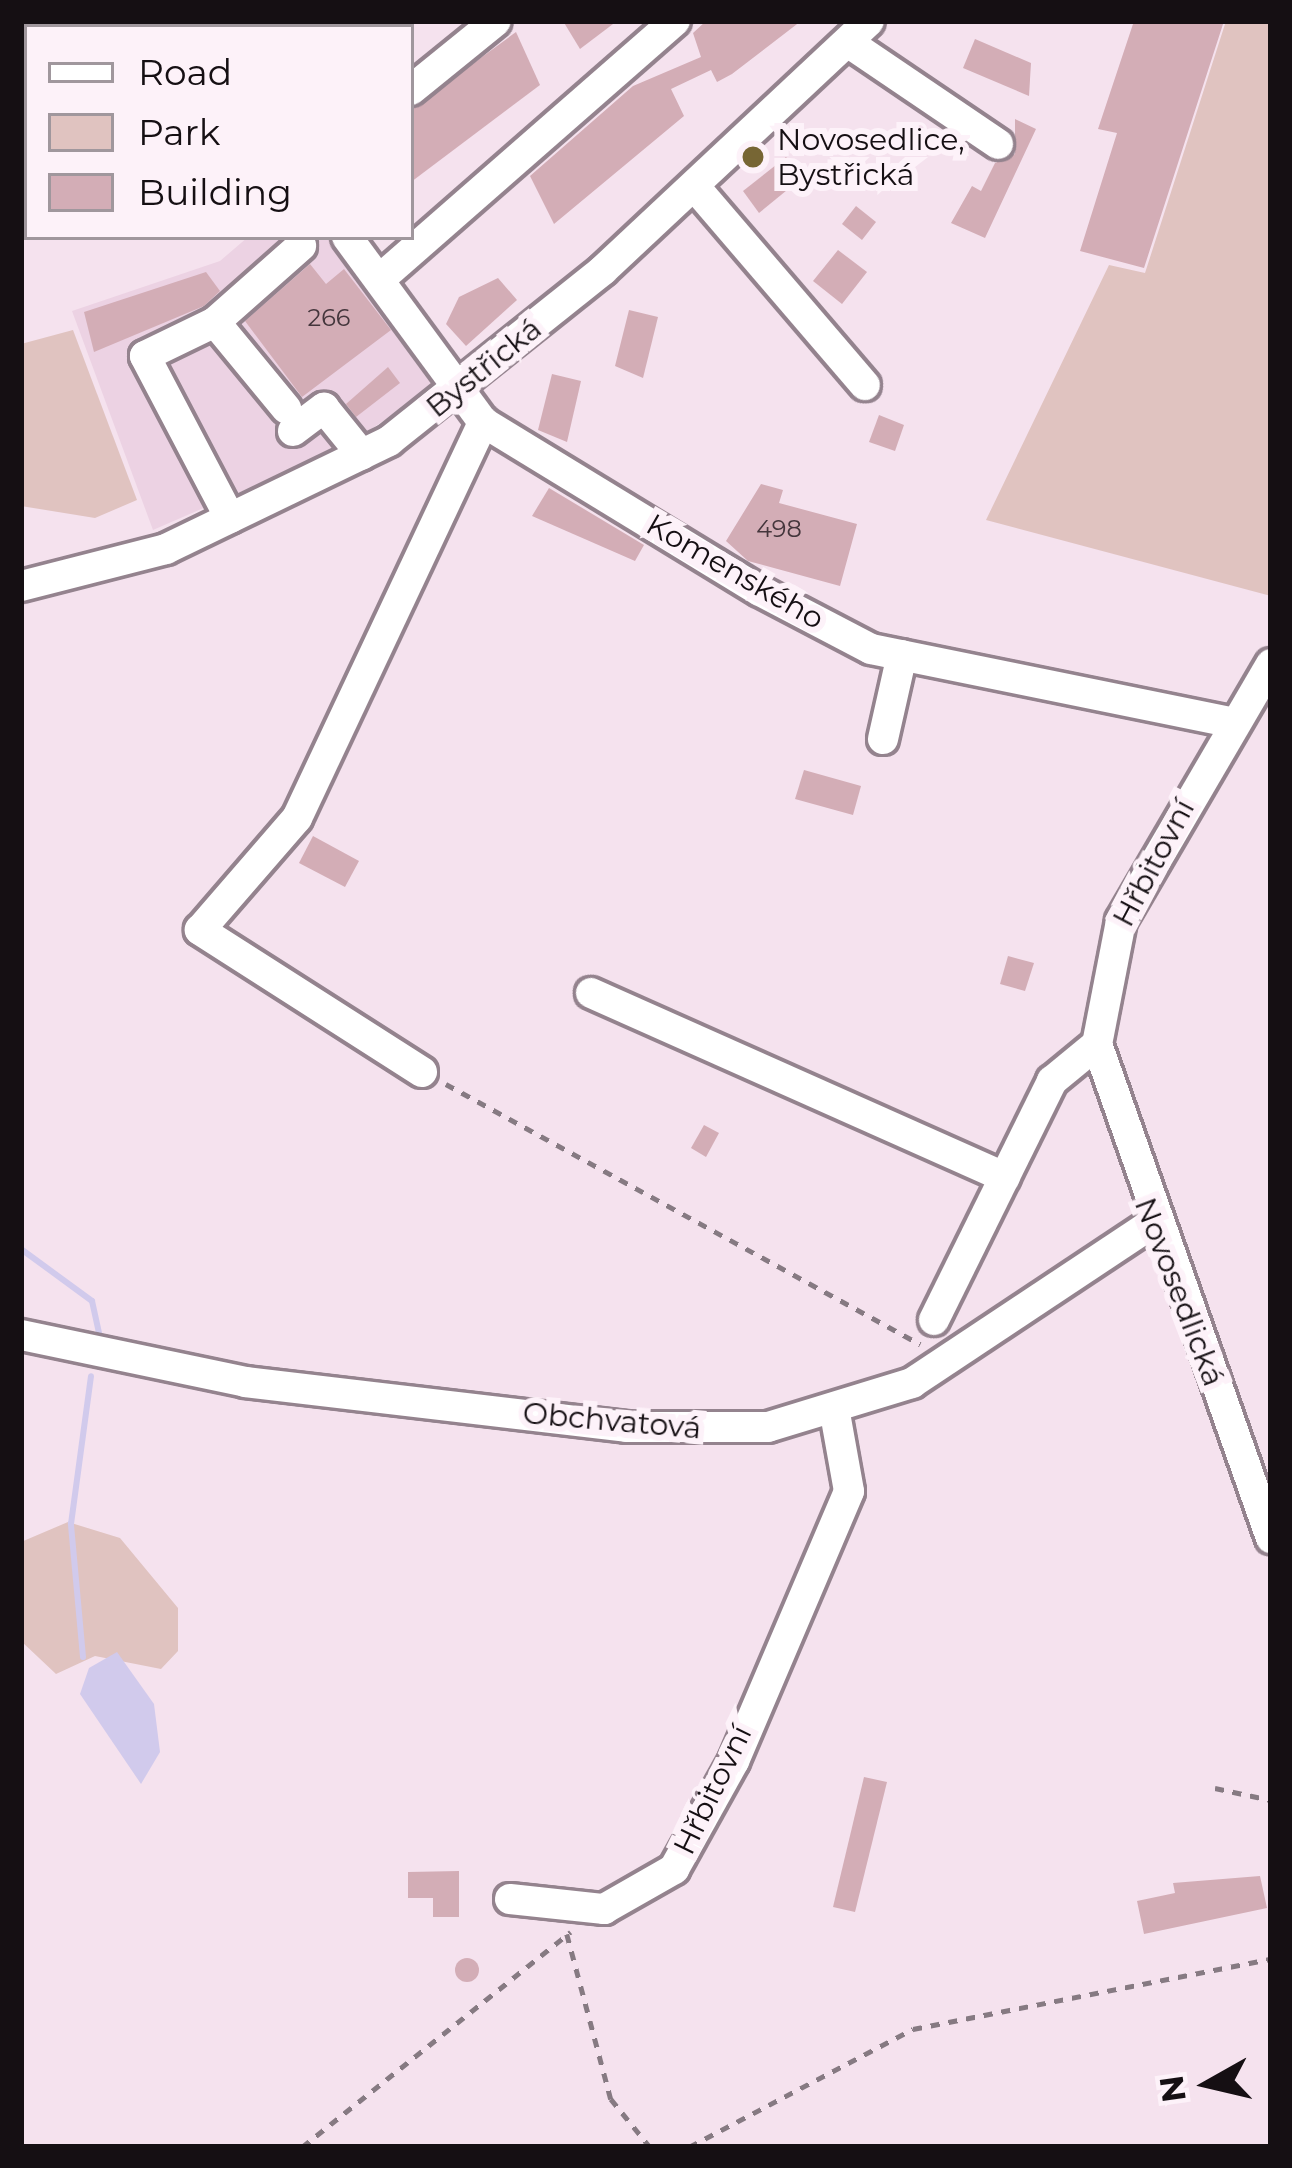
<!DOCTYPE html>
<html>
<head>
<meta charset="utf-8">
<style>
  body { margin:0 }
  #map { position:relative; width:1292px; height:2168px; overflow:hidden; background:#f5e2ee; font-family:Montserrat,sans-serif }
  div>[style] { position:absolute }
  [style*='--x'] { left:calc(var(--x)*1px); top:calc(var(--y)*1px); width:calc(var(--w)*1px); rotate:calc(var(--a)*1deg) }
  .built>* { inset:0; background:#ecd2e3 }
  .green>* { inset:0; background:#e0c3c0 }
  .water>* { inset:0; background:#d1caec }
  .stream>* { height:6px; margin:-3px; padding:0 3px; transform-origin:3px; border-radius:3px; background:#d1caec }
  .building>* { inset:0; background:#d3adb6 }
  .round { border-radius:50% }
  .path>* { height:4.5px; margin-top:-2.25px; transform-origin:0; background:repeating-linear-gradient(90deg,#867a82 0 9px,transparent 0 18px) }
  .roads { filter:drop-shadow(3px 0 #94838e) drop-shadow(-3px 0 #94838e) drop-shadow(0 3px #94838e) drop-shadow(0 -3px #94838e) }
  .minor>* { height:30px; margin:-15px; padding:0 15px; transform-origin:15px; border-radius:15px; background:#fff }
  .dots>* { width:33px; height:33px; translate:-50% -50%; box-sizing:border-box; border:6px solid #fdf2f9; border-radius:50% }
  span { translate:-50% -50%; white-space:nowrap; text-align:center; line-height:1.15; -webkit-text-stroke:12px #fdf2f9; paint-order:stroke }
  .number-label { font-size:24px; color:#44363c }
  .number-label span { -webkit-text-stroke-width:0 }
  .poi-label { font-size:30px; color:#150f13 }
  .left { translate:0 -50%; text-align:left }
  .street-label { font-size:30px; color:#150f13 }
  .frame { position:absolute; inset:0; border:24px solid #150f13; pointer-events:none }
  .legend { position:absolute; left:24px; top:24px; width:390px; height:216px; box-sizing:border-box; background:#fdf2f9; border:3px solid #a0979d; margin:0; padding:15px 21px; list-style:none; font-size:36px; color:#150f13 }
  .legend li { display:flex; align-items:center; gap:24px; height:60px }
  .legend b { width:60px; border:3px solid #a0979d }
  .north { position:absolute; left:1148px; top:2024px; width:120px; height:120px; -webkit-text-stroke:9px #fdf2f9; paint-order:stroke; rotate:262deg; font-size:33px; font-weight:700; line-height:48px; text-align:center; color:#150f13 }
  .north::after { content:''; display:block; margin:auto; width:42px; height:54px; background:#150f13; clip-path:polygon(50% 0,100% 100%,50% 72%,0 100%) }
</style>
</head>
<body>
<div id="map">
  <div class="built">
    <i style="clip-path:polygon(248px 237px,328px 237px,443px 380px,364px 434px,356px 424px,339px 449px,153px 530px,72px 311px,220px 261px)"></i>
  </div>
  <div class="green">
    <i style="clip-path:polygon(1226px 21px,1271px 21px,1271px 596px,986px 520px,1109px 265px,1145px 273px)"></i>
    <i style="clip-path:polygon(73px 330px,137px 500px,95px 518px,21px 506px,21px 344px)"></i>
    <i style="clip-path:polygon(68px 1522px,120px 1538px,178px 1608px,178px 1651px,161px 1669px,95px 1656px,56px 1674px,21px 1641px,21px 1542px)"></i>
  </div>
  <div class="water">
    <i style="clip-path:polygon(117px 1652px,154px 1704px,160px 1752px,141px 1784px,80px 1694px,89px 1668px)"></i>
  </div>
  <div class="stream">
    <i style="--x:21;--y:1249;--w:88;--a:36.2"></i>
    <i style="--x:92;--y:1301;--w:42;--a:77.6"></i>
    <i style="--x:83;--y:1657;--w:134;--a:-95.2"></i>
    <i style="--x:71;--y:1524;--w:149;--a:-82.3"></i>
  </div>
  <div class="building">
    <i style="clip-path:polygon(563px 21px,617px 21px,580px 49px)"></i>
    <i style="clip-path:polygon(706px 21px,801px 21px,732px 74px,717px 82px,711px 70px,671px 89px,684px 116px,554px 224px,530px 176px,633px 86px,701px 57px,693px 33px)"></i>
    <i style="clip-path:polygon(1134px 21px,1224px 21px,1144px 268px,1080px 251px,1117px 133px,1098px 129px)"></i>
    <i style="clip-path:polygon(516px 32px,540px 85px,411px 182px,411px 109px)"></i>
    <i style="clip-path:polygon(975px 39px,1031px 63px,1029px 96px,963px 68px)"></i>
    <i style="clip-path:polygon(1015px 119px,1036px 129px,985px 238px,951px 223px,972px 186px,981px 191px,995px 163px,1015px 154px)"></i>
    <i style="clip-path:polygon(786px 157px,798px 172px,792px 186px,759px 213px,743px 191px)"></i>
    <i style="clip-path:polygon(856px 206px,876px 222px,862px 240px,842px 224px)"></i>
    <i style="clip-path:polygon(838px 250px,867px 272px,842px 304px,813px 281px)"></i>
    <i style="clip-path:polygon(310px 264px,326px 284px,344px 269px,391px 330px,302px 397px,245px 321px)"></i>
    <i style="clip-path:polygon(206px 272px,220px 291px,204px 306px,94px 352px,84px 312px)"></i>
    <i style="clip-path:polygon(498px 278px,517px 300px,466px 346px,446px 324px,459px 297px)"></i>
    <i style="clip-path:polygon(629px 310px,658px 317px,643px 378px,615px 366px)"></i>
    <i style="clip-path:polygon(388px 367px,400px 383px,356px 417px,346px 404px)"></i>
    <i style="clip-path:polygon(552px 374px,581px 381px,567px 442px,538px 430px)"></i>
    <i style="clip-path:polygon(879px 415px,904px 425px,895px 451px,869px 442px)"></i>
    <i style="clip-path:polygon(761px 484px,783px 490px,779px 503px,857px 524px,840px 586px,748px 561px,726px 541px)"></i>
    <i style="clip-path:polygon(549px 488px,644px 545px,635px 561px,532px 516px)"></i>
    <i style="clip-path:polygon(804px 770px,861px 786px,853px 815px,795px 799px)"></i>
    <i style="clip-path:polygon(313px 836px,359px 861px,345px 887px,299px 863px)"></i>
    <i style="clip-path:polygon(1008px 956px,1034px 963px,1025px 991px,1000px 984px)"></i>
    <i style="clip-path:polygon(704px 1125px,719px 1133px,706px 1157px,691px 1148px)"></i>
    <i style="clip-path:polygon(864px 1777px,887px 1782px,855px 1912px,833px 1907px)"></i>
    <i style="clip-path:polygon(459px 1871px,459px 1917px,433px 1917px,433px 1898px,408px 1898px,408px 1872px)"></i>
    <i style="clip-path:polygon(1260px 1876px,1267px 1908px,1144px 1934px,1137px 1901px,1175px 1893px,1173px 1883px)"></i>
    <i class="round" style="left:455px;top:1958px;width:24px;height:24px"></i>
  </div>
  <div class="path">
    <i style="--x:446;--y:1084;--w:541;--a:28.75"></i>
    <i style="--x:1215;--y:1788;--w:57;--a:12.1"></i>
    <i style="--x:567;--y:1934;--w:171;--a:75.1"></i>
    <i style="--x:611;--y:2099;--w:62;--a:50.9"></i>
    <i style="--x:302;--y:2147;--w:344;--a:-38.7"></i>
    <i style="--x:689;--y:2147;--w:253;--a:-27.8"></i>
    <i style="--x:913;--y:2029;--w:365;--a:-11.1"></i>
  </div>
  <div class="roads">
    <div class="minor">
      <i style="--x:226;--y:27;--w:7;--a:-63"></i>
      <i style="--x:849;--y:43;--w:180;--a:34.1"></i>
      <i style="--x:411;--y:90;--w:109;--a:-39.1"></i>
      <i style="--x:695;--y:187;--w:261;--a:49.4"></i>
      <i style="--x:347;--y:237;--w:230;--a:53.7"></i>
      <i style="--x:483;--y:422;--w:324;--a:31.4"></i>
      <i style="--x:760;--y:591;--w:125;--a:27.6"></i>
      <i style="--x:871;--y:649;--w:366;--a:11.5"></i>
      <i style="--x:380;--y:279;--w:392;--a:-41.2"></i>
      <i style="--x:215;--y:322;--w:112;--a:50.5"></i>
      <i style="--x:293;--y:431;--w:39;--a:-37"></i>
      <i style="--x:324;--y:408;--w:60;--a:51"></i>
      <i style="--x:230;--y:518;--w:183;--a:-117.7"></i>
      <i style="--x:145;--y:356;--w:78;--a:-25.9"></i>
      <i style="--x:215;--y:322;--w:115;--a:-41.5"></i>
      <i style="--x:21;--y:586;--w:150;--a:-14.3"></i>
      <i style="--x:166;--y:549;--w:248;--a:-25.8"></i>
      <i style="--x:389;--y:441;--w:274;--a:-38.6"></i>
      <i style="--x:603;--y:270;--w:364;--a:-43.1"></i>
      <i style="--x:1271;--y:664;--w:298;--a:120.3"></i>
      <i style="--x:1121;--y:921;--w:125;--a:101"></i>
      <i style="--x:1097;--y:1044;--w:524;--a:70.6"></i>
      <i style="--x:883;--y:739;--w:86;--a:-77.3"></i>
      <i style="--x:591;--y:993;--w:453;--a:24"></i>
      <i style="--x:422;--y:1072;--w:264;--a:-147.4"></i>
      <i style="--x:200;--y:930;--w:148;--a:-49.1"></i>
      <i style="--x:297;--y:818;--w:438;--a:-64.8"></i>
      <i style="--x:934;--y:1320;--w:267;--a:-63.7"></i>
      <i style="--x:1052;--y:1081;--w:58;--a:-39.4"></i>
      <i style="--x:21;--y:1335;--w:229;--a:11.8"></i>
      <i style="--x:245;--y:1382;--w:384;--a:6.7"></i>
      <i style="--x:626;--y:1427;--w:142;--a:0"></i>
      <i style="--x:768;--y:1427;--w:151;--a:-17"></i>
      <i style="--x:912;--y:1383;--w:289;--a:-33.6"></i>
      <i style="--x:510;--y:1899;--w:95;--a:6.1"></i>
      <i style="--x:604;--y:1909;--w:81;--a:-29.7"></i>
      <i style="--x:674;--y:1869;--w:124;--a:-60.9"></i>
      <i style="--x:734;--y:1761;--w:293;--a:-66.9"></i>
      <i style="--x:849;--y:1491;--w:79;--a:-100.2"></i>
    </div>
  </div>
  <div class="dots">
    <i style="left:753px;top:157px;background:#776634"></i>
  </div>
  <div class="number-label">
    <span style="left:329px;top:318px">266</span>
    <span style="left:779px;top:529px">498</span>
  </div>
  <div class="poi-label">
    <span class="left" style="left:777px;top:157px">Novosedlice,<br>Bystřická</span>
  </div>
  <div class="street-label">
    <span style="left:484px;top:368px;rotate:-39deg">Bystřická</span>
    <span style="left:735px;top:572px;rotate:30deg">Komenského</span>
    <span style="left:1154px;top:863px;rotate:-62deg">Hřbitovní</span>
    <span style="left:1179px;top:1292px;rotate:69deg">Novosedlická</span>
    <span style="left:612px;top:1421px;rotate:5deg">Obchvatová</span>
    <span style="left:713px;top:1790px;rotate:-64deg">Hřbitovní</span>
  </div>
  <div class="frame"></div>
  <ul class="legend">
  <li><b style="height:15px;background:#fff"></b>Road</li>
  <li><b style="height:33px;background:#e0c3c0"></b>Park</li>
  <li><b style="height:33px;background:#d3adb6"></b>Building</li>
  </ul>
  <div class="north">N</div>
</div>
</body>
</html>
